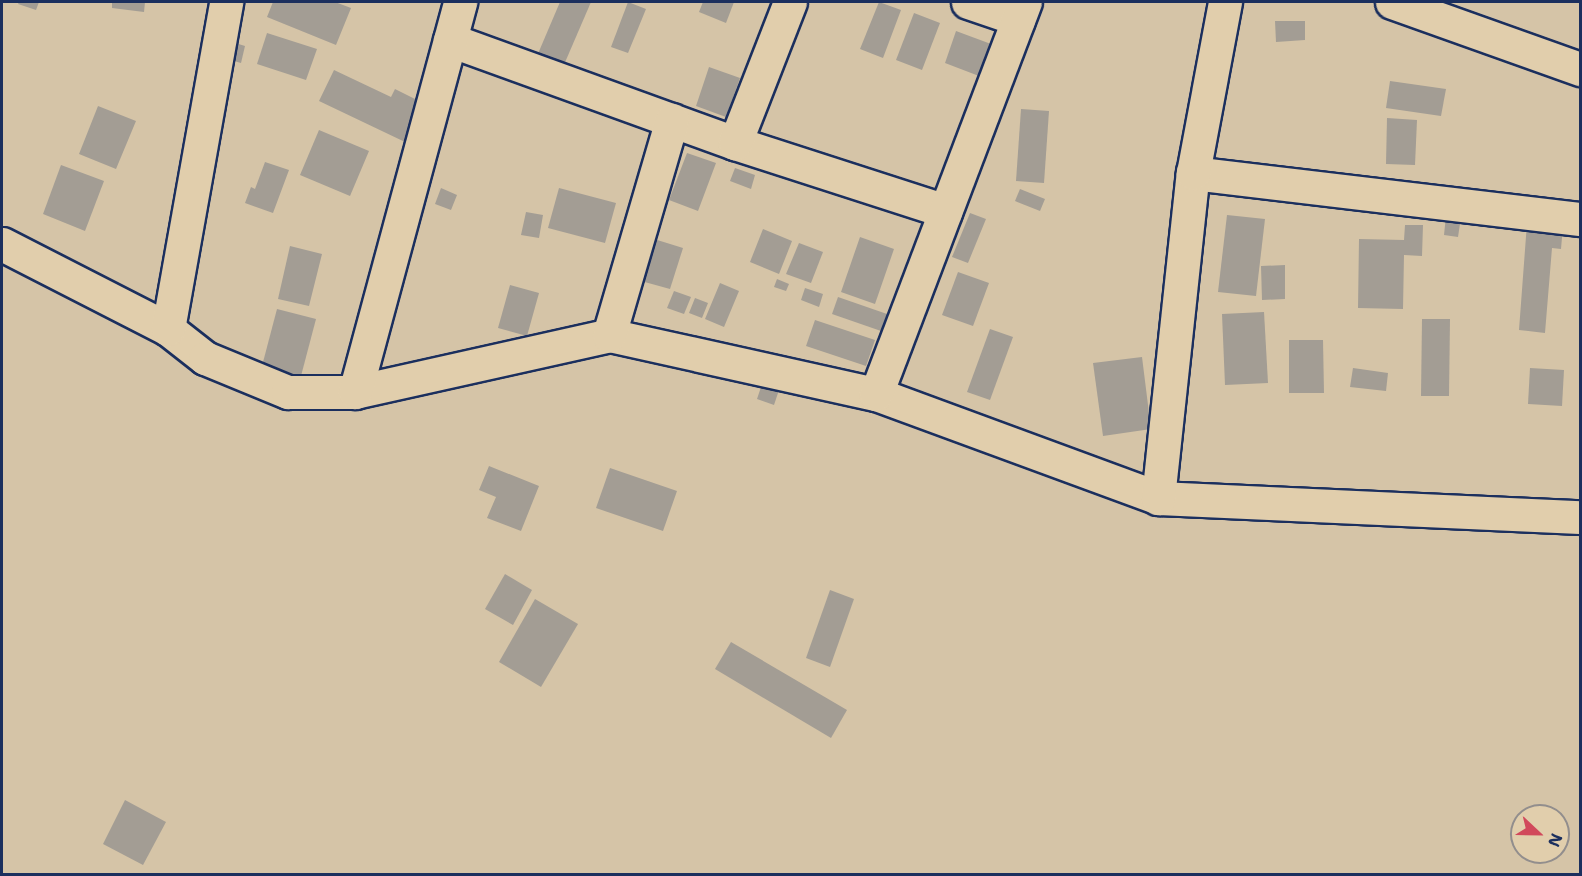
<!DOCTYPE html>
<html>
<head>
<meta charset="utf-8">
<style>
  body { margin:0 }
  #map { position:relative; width:1582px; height:876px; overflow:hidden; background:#d5c4a7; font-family:"Shantell Sans",sans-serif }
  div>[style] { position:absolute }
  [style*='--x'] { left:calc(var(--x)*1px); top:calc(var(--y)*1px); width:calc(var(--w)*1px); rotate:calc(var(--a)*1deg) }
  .building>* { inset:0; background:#a39d94 }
  .roads { filter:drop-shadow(2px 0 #1b2f5e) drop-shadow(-2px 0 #1b2f5e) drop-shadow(0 2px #1b2f5e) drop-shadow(0 -2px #1b2f5e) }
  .street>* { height:33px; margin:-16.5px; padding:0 16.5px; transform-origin:16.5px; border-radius:16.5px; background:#e1ceac }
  span { translate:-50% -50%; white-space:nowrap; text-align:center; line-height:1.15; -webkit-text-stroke:4.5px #e1ceac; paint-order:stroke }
  .frame { position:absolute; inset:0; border:3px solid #1b2f5e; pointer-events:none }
  .north { position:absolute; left:1510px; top:804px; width:60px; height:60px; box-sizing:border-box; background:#e1ceac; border:2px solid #928e8d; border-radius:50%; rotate:112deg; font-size:16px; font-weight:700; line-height:24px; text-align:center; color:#1b2f5e }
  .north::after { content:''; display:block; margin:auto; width:21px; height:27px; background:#d1495b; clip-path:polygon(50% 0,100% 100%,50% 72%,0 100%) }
</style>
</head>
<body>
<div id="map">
  <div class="building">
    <i style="clip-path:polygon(19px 2px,39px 2px,36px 10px,18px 4px)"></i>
    <i style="clip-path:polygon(112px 2px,145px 2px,144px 12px,112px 8px)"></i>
    <i style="clip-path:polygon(273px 2px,335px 2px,351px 8px,336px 45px,267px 17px)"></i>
    <i style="clip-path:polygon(560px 2px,591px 2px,563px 67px,537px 56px)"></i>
    <i style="clip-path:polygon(628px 2px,646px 9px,628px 53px,611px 47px)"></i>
    <i style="clip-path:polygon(703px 2px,734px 2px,726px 23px,699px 12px)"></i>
    <i style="clip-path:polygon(879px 2px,901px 10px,883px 58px,860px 49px)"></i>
    <i style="clip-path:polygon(914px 13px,940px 23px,922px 70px,896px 60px)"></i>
    <i style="clip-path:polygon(1275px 21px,1305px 21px,1305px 40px,1276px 42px)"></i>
    <i style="clip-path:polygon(956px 31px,991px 44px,979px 76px,945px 63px)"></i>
    <i style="clip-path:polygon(267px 33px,317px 49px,306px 80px,257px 64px)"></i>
    <i style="clip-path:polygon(232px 42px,245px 46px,241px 63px,227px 59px)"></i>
    <i style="clip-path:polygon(709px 67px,740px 78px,726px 117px,696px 106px)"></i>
    <i style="clip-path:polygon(334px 70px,391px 97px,395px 89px,423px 103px,405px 142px,319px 101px)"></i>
    <i style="clip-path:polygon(1390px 81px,1446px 89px,1441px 116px,1386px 108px)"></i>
    <i style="clip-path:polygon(98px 106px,136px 121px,116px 169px,79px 154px)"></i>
    <i style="clip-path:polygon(1021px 109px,1049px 111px,1044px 183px,1016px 181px)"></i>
    <i style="clip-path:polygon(1387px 118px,1417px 120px,1415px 165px,1386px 164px)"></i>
    <i style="clip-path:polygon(319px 130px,369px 151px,350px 196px,300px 175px)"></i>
    <i style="clip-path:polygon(687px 153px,716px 163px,698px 211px,669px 200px)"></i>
    <i style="clip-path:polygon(265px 162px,289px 170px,273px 213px,245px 203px,251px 187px,255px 189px)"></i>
    <i style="clip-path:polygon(61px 165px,104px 181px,85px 231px,43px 214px)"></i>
    <i style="clip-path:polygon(735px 168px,755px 175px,751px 189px,730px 181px)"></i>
    <i style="clip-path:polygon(441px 188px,457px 195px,451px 210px,435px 204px)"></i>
    <i style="clip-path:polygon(559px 188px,616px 203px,605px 243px,548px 228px)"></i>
    <i style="clip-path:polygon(1020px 189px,1045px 199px,1040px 211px,1015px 201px)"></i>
    <i style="clip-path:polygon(526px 212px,543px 215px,539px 238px,521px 235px)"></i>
    <i style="clip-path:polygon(970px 213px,986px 219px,968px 263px,952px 257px)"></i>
    <i style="clip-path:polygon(1227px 215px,1265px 219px,1256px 296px,1218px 292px)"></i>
    <i style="clip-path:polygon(1446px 216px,1461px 217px,1458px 237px,1444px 235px)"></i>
    <i style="clip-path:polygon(1527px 223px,1563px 226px,1561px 249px,1552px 248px,1545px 333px,1519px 330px)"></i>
    <i style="clip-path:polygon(1405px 225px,1423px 225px,1422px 256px,1404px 255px,1403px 309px,1358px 308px,1359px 239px,1404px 240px)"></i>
    <i style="clip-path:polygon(763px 229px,792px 241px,779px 274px,750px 262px)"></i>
    <i style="clip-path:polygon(860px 237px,894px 249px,875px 304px,841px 292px)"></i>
    <i style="clip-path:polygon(654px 239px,683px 248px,670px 289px,641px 281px)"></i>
    <i style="clip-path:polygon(799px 243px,823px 252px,811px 283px,786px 274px)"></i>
    <i style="clip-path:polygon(290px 246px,322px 254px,309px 306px,278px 299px)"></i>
    <i style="clip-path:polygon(1285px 265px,1285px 299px,1262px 300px,1261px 266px)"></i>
    <i style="clip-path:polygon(958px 272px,989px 283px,973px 326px,942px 315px)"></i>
    <i style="clip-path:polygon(777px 279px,789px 284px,786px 291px,774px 287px)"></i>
    <i style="clip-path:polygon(720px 283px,739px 291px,724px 327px,705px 319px)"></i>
    <i style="clip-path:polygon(510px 285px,539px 293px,527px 336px,498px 328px)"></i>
    <i style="clip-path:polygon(805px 288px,823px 294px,819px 307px,801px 300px)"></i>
    <i style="clip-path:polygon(674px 291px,691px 297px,684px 314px,667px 308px)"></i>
    <i style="clip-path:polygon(838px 297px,887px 314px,881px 331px,832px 314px)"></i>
    <i style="clip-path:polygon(695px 298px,708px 303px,702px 318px,689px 313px)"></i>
    <i style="clip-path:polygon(277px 309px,316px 319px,301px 376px,262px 366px)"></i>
    <i style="clip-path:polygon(1264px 312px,1268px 383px,1225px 385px,1222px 314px)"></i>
    <i style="clip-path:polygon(1422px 319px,1450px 319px,1449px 396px,1421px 396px)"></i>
    <i style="clip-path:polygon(815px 320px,875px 340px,866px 366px,806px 346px)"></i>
    <i style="clip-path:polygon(990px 329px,1013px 337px,990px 400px,967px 392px)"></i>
    <i style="clip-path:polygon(1289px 340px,1323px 340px,1324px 393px,1289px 393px)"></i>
    <i style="clip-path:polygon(1142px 357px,1151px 429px,1103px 436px,1093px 363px)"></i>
    <i style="clip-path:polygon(1353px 368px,1388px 373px,1386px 391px,1350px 387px)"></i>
    <i style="clip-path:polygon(1530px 368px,1564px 370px,1562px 406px,1528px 404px)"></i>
    <i style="clip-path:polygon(763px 381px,780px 387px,774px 405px,757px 399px)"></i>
    <i style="clip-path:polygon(489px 466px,539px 486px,521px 531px,487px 518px,496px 497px,479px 490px)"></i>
    <i style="clip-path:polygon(610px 468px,677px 491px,663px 531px,596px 508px)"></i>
    <i style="clip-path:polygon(505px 574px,532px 590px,513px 625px,485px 609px)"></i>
    <i style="clip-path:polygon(830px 590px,854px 599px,830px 667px,806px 658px)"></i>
    <i style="clip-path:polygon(535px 599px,578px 624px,541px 687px,499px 662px)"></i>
    <i style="clip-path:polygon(731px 642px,847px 710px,831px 738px,715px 669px)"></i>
    <i style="clip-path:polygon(125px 800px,166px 822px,143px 865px,103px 844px)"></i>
  </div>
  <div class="roads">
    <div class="street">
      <i style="--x:968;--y:2;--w:53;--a:18.8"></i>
      <i style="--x:1392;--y:2;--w:200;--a:19.6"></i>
      <i style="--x:450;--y:40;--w:303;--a:19.9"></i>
      <i style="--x:735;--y:143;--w:221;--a:17.9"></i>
      <i style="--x:735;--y:143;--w:151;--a:-68.7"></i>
      <i style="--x:1193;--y:173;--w:390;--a:6.8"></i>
      <i style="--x:2;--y:244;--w:186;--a:27.1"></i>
      <i style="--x:168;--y:329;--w:47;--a:38.1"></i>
      <i style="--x:205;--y:358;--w:90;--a:22.3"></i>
      <i style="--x:288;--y:392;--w:67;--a:0"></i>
      <i style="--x:355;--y:392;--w:260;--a:-12.6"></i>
      <i style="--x:609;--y:335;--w:273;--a:12.5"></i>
      <i style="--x:876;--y:394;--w:301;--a:20.2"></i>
      <i style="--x:1158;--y:498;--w:422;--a:2.6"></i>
      <i style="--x:168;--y:329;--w:332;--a:-79.9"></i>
      <i style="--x:609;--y:335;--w:224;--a:-73.7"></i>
      <i style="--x:355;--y:392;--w:404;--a:-74.9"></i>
      <i style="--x:876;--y:394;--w:419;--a:-69.2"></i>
      <i style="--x:1158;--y:498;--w:327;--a:-83.9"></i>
      <i style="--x:1193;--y:173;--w:174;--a:-79.4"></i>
    </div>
  </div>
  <div class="frame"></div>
  <div class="north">N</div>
</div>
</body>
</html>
